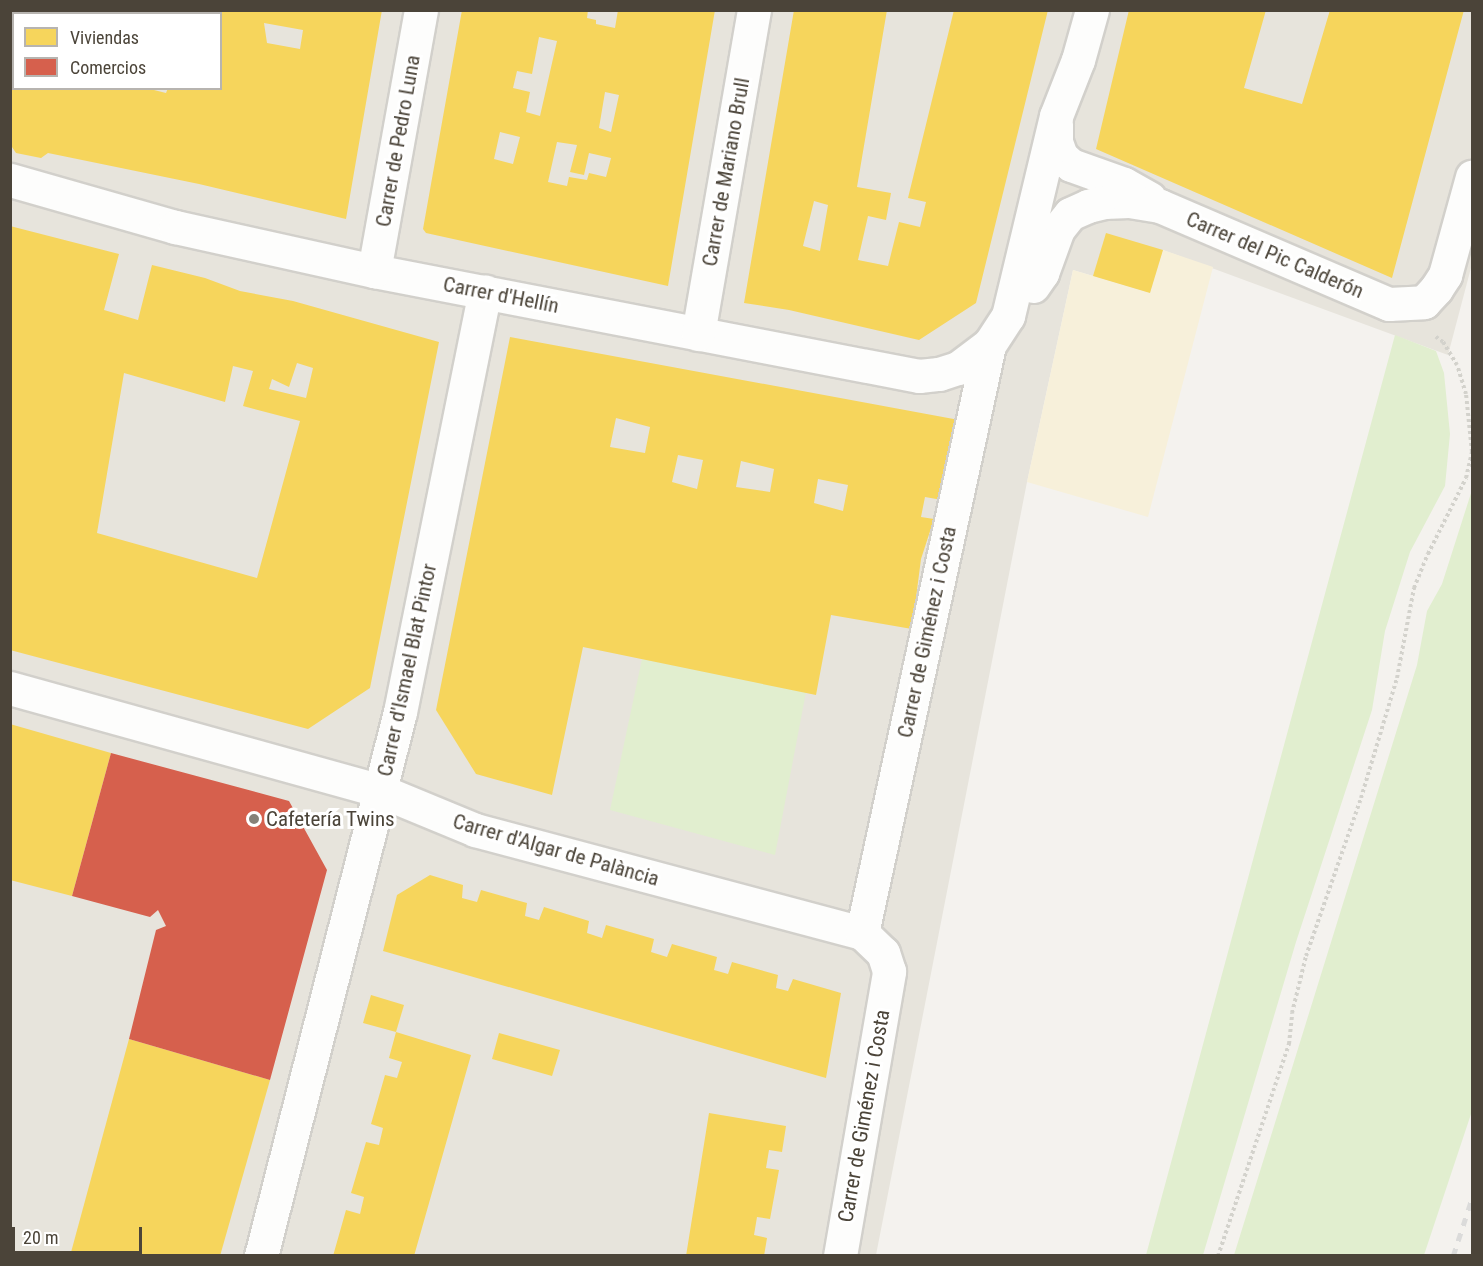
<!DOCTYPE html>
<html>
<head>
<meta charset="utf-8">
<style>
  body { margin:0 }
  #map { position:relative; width:1483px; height:1266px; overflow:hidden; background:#f4f2ee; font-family:"Roboto Condensed",sans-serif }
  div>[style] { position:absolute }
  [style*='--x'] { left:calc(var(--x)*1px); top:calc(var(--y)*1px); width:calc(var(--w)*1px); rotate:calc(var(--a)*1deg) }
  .residential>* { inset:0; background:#e7e4dc }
  .green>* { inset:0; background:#e1eecf }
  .sand>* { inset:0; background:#f7f0da }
  .homes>* { inset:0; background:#f6d55c }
  .shops>* { inset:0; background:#d6604d }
  .path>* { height:4px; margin-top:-2px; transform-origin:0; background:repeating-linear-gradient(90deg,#d3d2cc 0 3px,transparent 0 6px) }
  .roads { filter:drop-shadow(2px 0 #d2d0cb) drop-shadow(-2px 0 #d2d0cb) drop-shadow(0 2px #d2d0cb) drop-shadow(0 -2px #d2d0cb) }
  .street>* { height:33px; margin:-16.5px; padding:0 16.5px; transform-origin:16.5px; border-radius:16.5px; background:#fdfdfc }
  .rail>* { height:4.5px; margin-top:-2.25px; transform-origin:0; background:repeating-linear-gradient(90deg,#dbdbda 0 8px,transparent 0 16px) }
  .dots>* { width:16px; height:16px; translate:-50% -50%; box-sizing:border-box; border:3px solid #fff; border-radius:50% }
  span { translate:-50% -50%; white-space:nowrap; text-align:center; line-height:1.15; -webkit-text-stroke:6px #fff; paint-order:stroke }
  .street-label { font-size:21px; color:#4b4439 }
  .poi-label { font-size:21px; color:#4b4439 }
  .left { translate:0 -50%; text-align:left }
  .frame { position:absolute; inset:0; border:12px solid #4b4439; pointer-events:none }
  .legend { position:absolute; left:12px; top:12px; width:210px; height:78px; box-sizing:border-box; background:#fff; border:2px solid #b7b4b0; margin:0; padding:8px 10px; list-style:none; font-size:18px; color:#4b4439 }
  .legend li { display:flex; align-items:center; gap:12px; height:30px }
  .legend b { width:30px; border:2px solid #b7b4b0 }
  .scale { position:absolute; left:12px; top:1227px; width:130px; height:27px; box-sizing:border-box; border:3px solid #4b4439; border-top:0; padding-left:8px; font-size:18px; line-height:21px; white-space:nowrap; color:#4b4439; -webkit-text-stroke:4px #fff; paint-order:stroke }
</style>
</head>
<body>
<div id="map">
  <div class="residential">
    <i style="clip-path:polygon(evenodd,10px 11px,1472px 11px,1472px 264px,1448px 355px,1163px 250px,1150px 293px,1073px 270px,1027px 482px,876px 1255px,11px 1255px,10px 11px,14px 14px,220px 14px,220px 88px,14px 88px,14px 14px)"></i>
  </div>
  <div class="green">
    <i style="clip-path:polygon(1395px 335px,1436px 351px,1444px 373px,1450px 434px,1445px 486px,1410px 552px,1385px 631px,1372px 710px,1296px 942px,1203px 1255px,1146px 1255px)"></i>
    <i style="clip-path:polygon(1472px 490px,1472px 1111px,1424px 1255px,1234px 1255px,1417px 665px,1427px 611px,1442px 584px)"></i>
    <i style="clip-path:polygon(642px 659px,806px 692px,775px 855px,610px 810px)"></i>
  </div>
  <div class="sand">
    <i style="clip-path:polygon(1163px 250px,1213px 267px,1148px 517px,1027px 482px,1073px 270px,1150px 293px)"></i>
  </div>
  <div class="homes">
    <i style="clip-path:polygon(evenodd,10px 10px,382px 10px,346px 219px,199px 184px,48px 153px,41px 158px,16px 153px,10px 144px,10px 10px,14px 14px,220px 14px,220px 88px,168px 88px,166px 93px,146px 88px,14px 88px,14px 14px,10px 10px,264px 23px,303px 30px,300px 49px,267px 43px,264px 23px)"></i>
    <i style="clip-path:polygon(evenodd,462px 10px,588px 10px,587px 18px,596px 20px,596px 24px,615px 28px,618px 10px,715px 10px,668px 286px,426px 233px,423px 229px,462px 10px,539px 37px,557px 41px,540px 116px,526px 112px,530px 92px,513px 88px,517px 71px,532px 74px,539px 37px,462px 10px,605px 92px,619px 95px,611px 132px,599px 128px,605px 92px,462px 10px,500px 132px,520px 137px,513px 164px,494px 159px,500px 132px,462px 10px,557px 142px,577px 145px,570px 172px,584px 175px,589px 153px,611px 158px,606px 177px,589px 173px,587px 180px,569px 177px,567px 186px,548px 182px,557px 142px)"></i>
    <i style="clip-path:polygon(evenodd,794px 10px,887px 10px,857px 187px,891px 193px,886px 220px,868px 216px,858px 260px,888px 266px,899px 222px,920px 227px,926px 202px,908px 198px,954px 10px,1048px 10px,976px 303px,919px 340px,789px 310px,744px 303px,794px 10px,814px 201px,828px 205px,820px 251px,803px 246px,814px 201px)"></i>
    <i style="clip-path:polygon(1129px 10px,1266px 10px,1244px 88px,1302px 104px,1330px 10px,1464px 10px,1392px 278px,1096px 149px)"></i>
    <i style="clip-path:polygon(evenodd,10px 226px,119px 254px,104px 310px,138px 320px,152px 265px,205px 278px,240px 291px,293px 301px,439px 342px,370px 688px,308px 729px,10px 650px,10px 226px,297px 363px,313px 368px,306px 398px,269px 389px,272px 379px,289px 387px,297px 363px,10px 226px,233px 366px,253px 371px,243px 406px,300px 421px,257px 578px,97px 533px,124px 373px,225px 402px,233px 366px)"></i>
    <i style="clip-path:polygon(1106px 233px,1163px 250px,1150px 293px,1093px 276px)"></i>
    <i style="clip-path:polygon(evenodd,510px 337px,959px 420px,942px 500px,925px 497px,921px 517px,934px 519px,921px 559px,912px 629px,831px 615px,816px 695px,583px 647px,552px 795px,476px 774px,436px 710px,510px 337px,616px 418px,650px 427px,645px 453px,610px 447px,616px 418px,510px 337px,678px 455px,703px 460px,697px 489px,672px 482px,678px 455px,510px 337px,741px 461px,774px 469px,770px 492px,736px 487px,741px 461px,510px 337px,818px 479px,848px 485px,843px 511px,814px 503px,818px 479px)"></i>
    <i style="clip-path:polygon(10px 724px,111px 753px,72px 896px,10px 880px)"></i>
    <i style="clip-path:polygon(430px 875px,463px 885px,462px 898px,477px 902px,481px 890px,527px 903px,525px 916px,539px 920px,544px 907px,589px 921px,587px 933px,602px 938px,606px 925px,654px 939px,651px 952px,667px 957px,672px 944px,717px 957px,714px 970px,728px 974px,732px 962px,778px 975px,776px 988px,788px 991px,793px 979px,841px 993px,826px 1078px,383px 951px,397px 895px)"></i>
    <i style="clip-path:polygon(371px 995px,404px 1005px,396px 1032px,363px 1023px)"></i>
    <i style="clip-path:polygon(396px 1032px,471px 1055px,414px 1256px,333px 1256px,346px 1210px,360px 1214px,364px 1197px,351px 1193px,366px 1142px,379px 1145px,383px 1128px,371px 1124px,385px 1075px,397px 1078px,402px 1062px,389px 1058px)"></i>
    <i style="clip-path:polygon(499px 1033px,560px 1050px,552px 1076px,492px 1059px)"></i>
    <i style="clip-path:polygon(129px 1039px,270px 1080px,220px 1256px,70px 1256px)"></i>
    <i style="clip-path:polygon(709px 1113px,786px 1126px,782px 1152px,769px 1150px,766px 1168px,779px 1170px,770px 1219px,757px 1217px,754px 1235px,767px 1238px,764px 1256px,686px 1256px)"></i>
  </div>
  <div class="shops">
    <i style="clip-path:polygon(111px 753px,289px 801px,327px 870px,270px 1080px,129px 1039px,156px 930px,166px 926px,158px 910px,150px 917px,72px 896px)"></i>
  </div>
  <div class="path">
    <i style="--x:1218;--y:1256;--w:224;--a:-71.5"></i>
    <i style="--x:1289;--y:1044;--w:31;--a:-84"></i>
    <i style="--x:1292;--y:1013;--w:59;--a:-76.2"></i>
    <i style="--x:1306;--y:956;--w:167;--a:-70.8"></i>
    <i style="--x:1361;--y:798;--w:125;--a:-73.3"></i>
    <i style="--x:1397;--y:678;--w:92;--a:-79.3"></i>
    <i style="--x:1414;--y:588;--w:37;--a:-68"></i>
    <i style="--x:1428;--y:554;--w:85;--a:-63.4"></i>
    <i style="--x:1466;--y:478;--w:27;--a:-77"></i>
    <i style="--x:1472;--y:452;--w:58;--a:-95.9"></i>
    <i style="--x:1466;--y:394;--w:30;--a:-107"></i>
    <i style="--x:1457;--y:365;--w:27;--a:-121"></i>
    <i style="--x:1443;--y:342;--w:9;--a:-144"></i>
  </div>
  <div class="roads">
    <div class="street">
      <i style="--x:1056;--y:124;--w:18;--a:90"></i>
      <i style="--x:1056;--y:142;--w:15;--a:70"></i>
      <i style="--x:1061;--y:156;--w:13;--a:42"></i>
      <i style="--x:1071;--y:165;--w:56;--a:19.7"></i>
      <i style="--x:1124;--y:184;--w:29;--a:29"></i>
      <i style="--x:10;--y:180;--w:172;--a:15.9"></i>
      <i style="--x:175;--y:227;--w:204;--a:12.5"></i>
      <i style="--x:374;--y:271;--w:555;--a:10.91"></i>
      <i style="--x:919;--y:376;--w:20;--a:-6"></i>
      <i style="--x:939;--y:374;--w:20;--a:-18"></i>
      <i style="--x:958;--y:368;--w:39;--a:-37"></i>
      <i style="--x:374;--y:271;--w:265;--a:-79.8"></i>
      <i style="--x:1033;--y:286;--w:16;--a:-55"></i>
      <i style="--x:1042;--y:273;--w:47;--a:-70"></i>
      <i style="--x:1058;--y:229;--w:19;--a:-51"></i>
      <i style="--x:1070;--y:214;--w:20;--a:-24"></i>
      <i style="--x:1088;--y:206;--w:16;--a:-14"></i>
      <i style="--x:1104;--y:202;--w:25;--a:-2"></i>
      <i style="--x:1129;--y:201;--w:31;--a:9"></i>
      <i style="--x:1160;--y:206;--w:249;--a:23.2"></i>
      <i style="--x:1389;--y:304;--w:35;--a:-3"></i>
      <i style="--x:1424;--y:302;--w:18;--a:-47"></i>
      <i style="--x:1436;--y:289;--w:17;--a:-57"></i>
      <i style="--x:1445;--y:275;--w:102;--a:-74.6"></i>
      <i style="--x:698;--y:334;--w:329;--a:-80.2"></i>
      <i style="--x:10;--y:688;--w:385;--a:15.5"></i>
      <i style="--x:381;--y:791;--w:102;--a:22.5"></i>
      <i style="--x:475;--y:830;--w:400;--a:14.9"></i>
      <i style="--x:862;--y:933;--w:602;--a:-77.81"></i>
      <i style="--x:989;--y:345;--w:35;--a:-57"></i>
      <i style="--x:1008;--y:316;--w:206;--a:-76.5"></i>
      <i style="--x:1056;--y:116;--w:60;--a:-68.6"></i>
      <i style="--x:1078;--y:60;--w:52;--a:-74.4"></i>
      <i style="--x:261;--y:1256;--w:561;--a:-75.67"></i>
      <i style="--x:400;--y:712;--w:429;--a:-78.6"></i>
      <i style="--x:840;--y:1256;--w:289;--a:-80.2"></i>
      <i style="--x:889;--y:971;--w:19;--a:-108"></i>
      <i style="--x:883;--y:953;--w:29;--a:-136"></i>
    </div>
  </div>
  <div class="rail">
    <i style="--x:1453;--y:1256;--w:61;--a:-71.9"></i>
  </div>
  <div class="dots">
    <i style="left:254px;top:819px;background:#868178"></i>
  </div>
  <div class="street-label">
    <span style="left:398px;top:141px;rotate:-80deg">Carrer de Pedro Luna</span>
    <span style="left:726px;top:172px;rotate:-80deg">Carrer de Mariano Brull</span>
    <span style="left:1275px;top:255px;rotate:23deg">Carrer del Pic Calderón</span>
    <span style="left:501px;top:295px;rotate:11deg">Carrer d'Hellín</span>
    <span style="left:927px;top:632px;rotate:-78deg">Carrer de Giménez i Costa</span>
    <span style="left:407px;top:670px;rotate:-78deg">Carrer d'Ismael Blat Pintor</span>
    <span style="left:556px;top:850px;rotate:16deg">Carrer d'Algar de Palància</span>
    <span style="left:864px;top:1116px;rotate:-80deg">Carrer de Giménez i Costa</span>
  </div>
  <div class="poi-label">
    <span class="left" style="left:266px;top:819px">Cafetería Twins</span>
  </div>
  <div class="frame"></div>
  <ul class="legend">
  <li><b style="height:16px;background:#f6d55c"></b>Viviendas</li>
  <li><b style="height:16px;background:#d6604d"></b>Comercios</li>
  </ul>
  <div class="scale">20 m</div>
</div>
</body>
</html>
